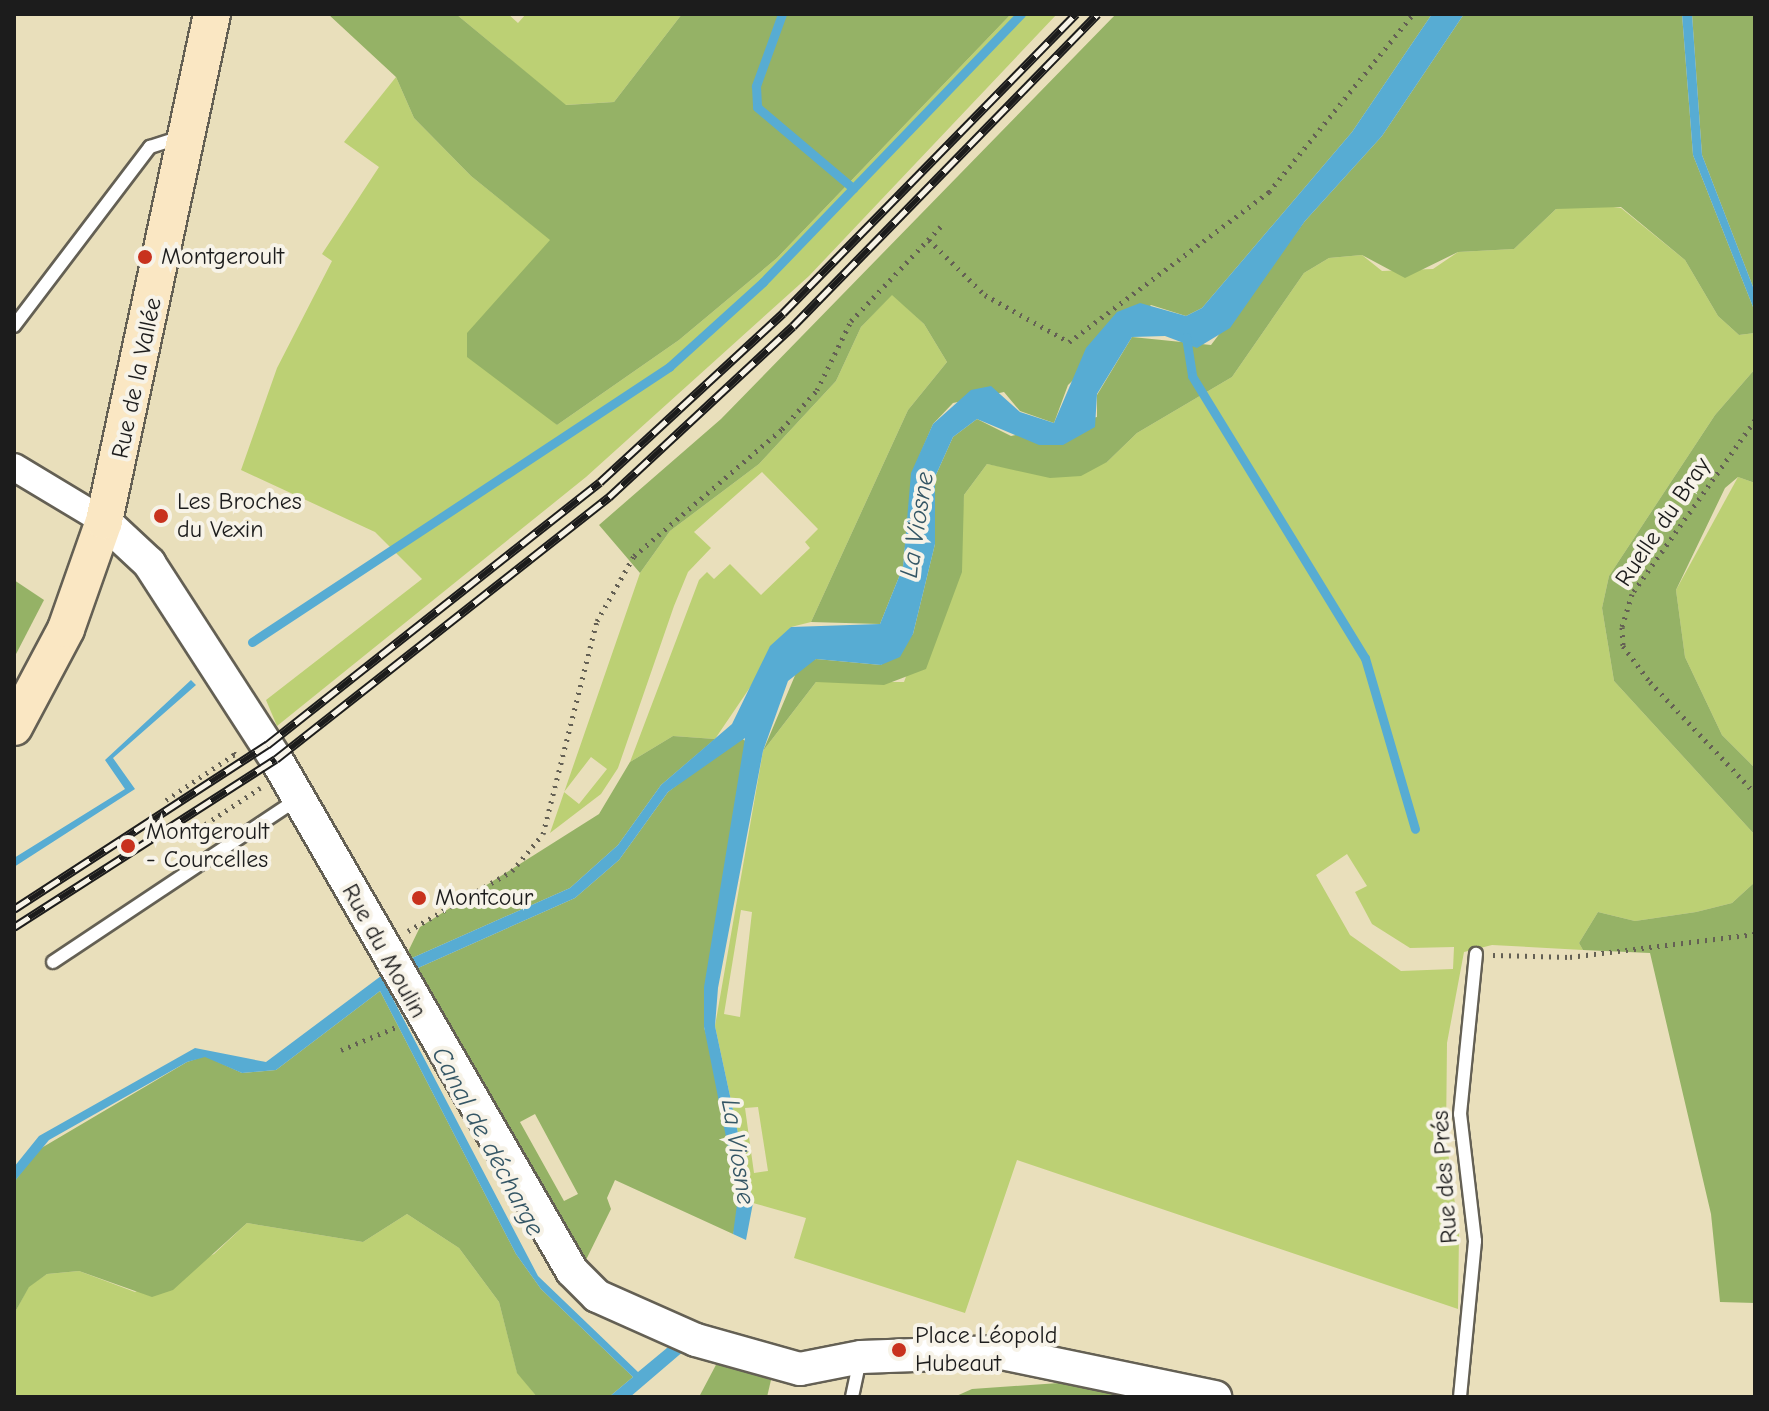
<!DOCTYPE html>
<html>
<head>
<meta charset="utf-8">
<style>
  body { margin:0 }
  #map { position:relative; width:1769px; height:1411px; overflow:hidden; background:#e9dfbb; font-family:"Comic Neue",sans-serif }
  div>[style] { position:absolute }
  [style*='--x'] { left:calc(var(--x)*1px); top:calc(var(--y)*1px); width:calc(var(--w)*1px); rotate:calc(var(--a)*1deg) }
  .green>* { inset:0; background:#bcd074 }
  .forest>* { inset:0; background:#95b266 }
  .water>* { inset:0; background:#57acd3 }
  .stream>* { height:9px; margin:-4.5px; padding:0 4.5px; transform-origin:4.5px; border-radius:4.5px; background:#57acd3 }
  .path>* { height:5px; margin-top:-2.5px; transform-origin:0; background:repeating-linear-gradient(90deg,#646054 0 2px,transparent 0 8px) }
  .roads { filter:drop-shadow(2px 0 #646054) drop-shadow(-2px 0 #646054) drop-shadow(0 2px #646054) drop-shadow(0 -2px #646054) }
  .service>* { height:12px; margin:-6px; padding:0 6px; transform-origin:6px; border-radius:6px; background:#fff }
  .minor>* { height:26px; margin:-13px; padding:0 13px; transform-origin:13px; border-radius:13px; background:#fff }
  .tertiary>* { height:32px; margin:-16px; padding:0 16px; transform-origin:16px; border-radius:16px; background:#fff }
  .secondary>* { height:36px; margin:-18px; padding:0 18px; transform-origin:18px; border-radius:18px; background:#fae7c3 }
  .rail>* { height:9px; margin-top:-4.5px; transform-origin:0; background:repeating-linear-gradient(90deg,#f7f3e8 0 18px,#1c1c1c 0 36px); box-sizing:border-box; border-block:2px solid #1c1c1c }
  .dots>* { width:22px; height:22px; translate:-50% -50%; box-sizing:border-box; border:4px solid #f7f3e8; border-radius:50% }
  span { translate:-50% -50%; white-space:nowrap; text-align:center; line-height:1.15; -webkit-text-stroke:8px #f7f3e8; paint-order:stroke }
  .poi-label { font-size:24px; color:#1c1c1c }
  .left { translate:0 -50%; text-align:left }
  .street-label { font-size:24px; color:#1c1c1c }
  .water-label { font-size:26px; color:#345665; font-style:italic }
  .frame { position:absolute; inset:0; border:16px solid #1c1c1c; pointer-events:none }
</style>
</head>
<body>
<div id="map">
  <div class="green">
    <i style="clip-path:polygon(456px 14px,508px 14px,518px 23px,526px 14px,682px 14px,614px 102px,565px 105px)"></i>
    <i style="clip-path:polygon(1011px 14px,1057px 14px,809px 276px,586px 477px,277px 726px,266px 700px,422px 579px,375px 532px,241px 470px,277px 368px,332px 261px,322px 254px,379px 167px,344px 142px,396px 77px,414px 118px,471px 176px,551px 240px,468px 333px,557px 425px,679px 340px,777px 258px)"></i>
    <i style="clip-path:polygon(evenodd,1582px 203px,1621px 208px,1685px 260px,1718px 316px,1739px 335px,1755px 333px,1755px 369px,1715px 415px,1609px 576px,1602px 608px,1614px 681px,1755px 835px,1755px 882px,1732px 903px,1696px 912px,1635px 921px,1598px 912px,1579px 943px,1583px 950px,1492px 945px,1464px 952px,1447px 1043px,1446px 1137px,1459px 1234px,1458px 1309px,1017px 1160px,965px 1313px,794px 1258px,806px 1218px,753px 1203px,715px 1026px,763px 751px,816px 682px,904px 682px,961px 527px,964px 495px,987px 464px,1019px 470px,1107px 462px,1137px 433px,1232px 377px,1304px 273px,1329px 258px,1362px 255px,1382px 271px,1433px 269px,1458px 252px,1514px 249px,1556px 209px,1582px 203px,1347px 854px,1367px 886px,1355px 892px,1372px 924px,1410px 948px,1454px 947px,1453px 969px,1401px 971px,1350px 935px,1316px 875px,1347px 854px,1582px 203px,741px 910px,752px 912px,740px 1017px,724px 1014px,741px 910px,1582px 203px,758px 1107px,768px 1171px,754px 1173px,745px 1108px,758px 1107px)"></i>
    <i style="clip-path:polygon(evenodd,892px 294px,924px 324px,947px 362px,908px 410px,811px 622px,791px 627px,715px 739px,673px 736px,630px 762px,699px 580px,707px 572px,714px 579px,730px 564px,761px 595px,810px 548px,805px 542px,818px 529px,762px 472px,694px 532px,711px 548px,688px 572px,674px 606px,618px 768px,601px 794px,550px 833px,640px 573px,670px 531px,759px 464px,836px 381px,861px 327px,892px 294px,591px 757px,607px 769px,579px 804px,564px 792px,591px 757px)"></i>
    <i style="clip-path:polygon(1738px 477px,1755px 483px,1755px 768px,1722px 735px,1685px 657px,1676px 590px)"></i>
    <i style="clip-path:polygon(407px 1214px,459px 1248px,499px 1302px,517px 1372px,537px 1397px,14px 1397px,14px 1314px,29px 1286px,47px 1274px,79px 1271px,135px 1292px,214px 1254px,247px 1223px,363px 1242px)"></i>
  </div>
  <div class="forest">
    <i style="clip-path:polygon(328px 14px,456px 14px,566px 105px,614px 102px,682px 14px,1011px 14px,777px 258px,679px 340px,557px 425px,467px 357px,467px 333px,550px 240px,471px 176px,414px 118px,396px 77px)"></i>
    <i style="clip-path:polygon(1116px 14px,1432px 14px,1352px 132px,1202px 308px,1186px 316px,1151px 305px,1068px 385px,1054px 423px,1020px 411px,1004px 392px,953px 403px,933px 424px,912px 473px,903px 567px,880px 624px,811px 622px,908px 410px,947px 362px,924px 324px,892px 295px,861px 327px,836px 381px,759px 464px,670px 531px,640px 573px,599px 525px,721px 419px)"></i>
    <i style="clip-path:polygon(1464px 14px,1682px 14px,1693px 155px,1755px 312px,1755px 333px,1739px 335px,1718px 316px,1685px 260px,1621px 207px,1556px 209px,1514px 249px,1458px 252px,1405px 278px,1362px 255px,1329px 258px,1304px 273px,1232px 377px,1137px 433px,1107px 462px,1081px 476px,1050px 478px,987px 464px,964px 495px,962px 572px,926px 669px,884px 685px,816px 682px,763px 751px,799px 666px,816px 659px,881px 665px,913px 634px,935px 544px,935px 477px,953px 437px,977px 419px,1011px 436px,1097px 417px,1097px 395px,1132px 337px,1211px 345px,1305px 221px,1382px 136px)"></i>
    <i style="clip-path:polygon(1692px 14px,1755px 14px,1755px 292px,1702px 155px)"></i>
    <i style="clip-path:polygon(1755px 369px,1755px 483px,1738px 477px,1725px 488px,1676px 590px,1685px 657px,1722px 735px,1755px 768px,1755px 835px,1614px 681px,1602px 608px,1609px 576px,1715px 415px)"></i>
    <i style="clip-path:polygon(14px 580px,44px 600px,14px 658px)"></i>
    <i style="clip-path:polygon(673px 736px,715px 739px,661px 785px,618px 845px,570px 888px,403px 962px,420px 927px,599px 814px,630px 762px)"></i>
    <i style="clip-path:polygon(evenodd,740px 737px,748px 743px,704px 1027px,722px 1091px,739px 1215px,733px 1234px,615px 1180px,607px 1198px,611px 1209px,583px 1266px,409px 972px,575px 898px,619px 860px,668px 792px,740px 737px,535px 1114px,578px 1194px,564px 1201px,520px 1122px,535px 1114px)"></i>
    <i style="clip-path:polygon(1755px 882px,1755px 1303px,1720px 1302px,1711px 1214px,1650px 953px,1583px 950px,1579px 943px,1598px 912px,1635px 921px,1696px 912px,1732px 903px)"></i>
    <i style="clip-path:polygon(380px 991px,516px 1254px,541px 1289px,633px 1377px,609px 1397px,537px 1397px,517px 1373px,499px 1302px,459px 1248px,407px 1214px,363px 1242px,247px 1223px,173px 1290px,152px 1297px,79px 1271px,47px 1274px,29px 1287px,14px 1314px,14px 1182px,38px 1150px,187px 1062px,205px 1056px,242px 1073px,276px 1070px)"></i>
    <i style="clip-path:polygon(718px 1361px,771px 1380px,767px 1397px,699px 1397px)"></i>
    <i style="clip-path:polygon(1059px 1383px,1128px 1397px,954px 1397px,972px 1389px)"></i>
  </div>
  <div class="water">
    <i style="clip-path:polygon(1432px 14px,1464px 14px,1382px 136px,1305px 221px,1230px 328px,1197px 348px,1165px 336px,1132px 337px,1097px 394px,1095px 427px,1063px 445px,1039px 445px,977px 419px,953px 437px,935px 477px,935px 544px,913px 634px,900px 657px,881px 665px,816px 659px,788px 681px,763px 751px,718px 988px,715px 1026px,753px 1203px,746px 1240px,733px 1234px,738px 1197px,704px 1027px,704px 987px,745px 738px,668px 792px,619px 860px,575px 898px,409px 972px,403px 962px,570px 888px,618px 845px,661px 785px,732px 724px,770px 646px,791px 627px,880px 624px,903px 567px,911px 473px,933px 424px,971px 390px,991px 386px,1020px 412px,1054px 423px,1086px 348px,1117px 312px,1140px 303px,1186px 316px,1202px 308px,1352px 132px)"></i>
    <i style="clip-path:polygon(1682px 14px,1692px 14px,1702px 155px,1755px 292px,1755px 312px,1693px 155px)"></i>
    <i style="clip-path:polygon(191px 680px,196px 685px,113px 758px,135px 789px,14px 867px,14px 858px,125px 789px,105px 760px)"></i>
    <i style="clip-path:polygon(381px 976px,538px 1276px,638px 1372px,673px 1343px,685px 1350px,630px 1397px,609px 1397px,633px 1377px,541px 1289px,516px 1254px,380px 991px,276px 1070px,242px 1073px,205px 1057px,187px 1062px,49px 1140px,14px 1182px,14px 1167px,39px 1136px,195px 1048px,266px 1062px)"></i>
  </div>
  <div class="stream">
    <i style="--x:782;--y:14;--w:77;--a:109.9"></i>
    <i style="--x:756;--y:86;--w:21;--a:87"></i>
    <i style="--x:757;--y:107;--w:126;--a:40.2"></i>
    <i style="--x:1186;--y:337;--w:39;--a:81"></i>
    <i style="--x:1192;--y:376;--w:331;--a:58.5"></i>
    <i style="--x:1365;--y:658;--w:178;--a:73.7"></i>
    <i style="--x:252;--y:642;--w:500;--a:-33.4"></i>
    <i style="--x:669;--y:367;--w:127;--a:-42.1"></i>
    <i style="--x:763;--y:282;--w:372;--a:-46.1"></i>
  </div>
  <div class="path">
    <i style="--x:929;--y:240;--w:78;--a:44.5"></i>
    <i style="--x:985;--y:295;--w:96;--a:29.2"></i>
    <i style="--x:1069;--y:342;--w:250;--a:-36.9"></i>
    <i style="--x:1269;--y:192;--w:229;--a:-51"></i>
    <i style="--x:1755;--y:420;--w:213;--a:125.3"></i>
    <i style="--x:1632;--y:594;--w:34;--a:107"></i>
    <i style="--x:1622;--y:627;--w:19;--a:87"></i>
    <i style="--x:1623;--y:646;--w:45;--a:53.1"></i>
    <i style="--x:1650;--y:682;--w:153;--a:46.6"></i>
    <i style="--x:166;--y:800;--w:83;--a:-33.7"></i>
    <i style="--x:235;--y:754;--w:6;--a:-129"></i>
    <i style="--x:192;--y:833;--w:82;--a:-33.5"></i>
    <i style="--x:408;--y:931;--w:120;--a:-30"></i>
    <i style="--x:512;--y:871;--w:48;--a:-50"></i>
    <i style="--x:543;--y:834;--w:220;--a:-75.8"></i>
    <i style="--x:597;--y:621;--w:75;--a:-60.4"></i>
    <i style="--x:634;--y:556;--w:195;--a:-40.6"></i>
    <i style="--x:782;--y:429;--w:52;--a:-48.1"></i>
    <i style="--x:817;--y:390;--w:77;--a:-63.8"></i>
    <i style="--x:851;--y:321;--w:132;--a:-46.5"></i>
    <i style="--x:1493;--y:955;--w:77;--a:1.5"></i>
    <i style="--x:1570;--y:957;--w:186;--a:-7.1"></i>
    <i style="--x:341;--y:1050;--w:63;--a:-22.5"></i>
  </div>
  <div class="roads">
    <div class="service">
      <i style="--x:14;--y:326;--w:225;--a:-52.8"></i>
      <i style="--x:150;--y:147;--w:35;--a:-18"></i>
      <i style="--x:53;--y:962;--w:292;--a:-33.7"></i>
      <i style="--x:852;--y:1397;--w:38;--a:-78"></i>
      <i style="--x:1460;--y:1397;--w:157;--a:-84.5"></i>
      <i style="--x:1475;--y:1241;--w:128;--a:-96.7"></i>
      <i style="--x:1460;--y:1114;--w:161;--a:-84.3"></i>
    </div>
    <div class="minor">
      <i style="--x:14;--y:467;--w:105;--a:31"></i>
    </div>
    <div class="tertiary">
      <i style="--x:104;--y:521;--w:62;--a:43"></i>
      <i style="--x:149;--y:563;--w:234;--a:57.1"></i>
      <i style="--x:276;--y:759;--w:591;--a:59.97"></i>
      <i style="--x:572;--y:1271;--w:35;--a:45"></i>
      <i style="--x:597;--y:1296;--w:108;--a:24"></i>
      <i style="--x:696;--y:1340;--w:108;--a:15.6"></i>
      <i style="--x:800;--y:1369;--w:62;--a:-11.1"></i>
      <i style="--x:861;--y:1357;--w:136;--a:-2.1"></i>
      <i style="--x:997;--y:1352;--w:223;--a:11.7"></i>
    </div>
    <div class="secondary">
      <i style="--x:14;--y:727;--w:111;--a:-62"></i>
      <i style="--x:66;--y:629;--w:114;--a:-70.6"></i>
      <i style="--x:104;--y:521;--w:518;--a:-77.97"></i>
    </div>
  </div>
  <div class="rail">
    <i style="--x:14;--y:909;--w:302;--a:-33"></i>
    <i style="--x:267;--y:745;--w:424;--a:-38.3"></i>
    <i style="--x:600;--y:482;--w:249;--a:-42.7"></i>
    <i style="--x:783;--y:313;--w:419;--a:-45.6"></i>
    <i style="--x:14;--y:927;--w:311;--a:-32.7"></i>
    <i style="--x:276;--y:759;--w:424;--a:-38.2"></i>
    <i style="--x:609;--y:497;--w:251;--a:-42.9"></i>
    <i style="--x:793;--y:326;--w:436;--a:-45.7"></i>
  </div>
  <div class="dots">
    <i style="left:145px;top:257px;background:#c8321e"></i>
    <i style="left:161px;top:516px;background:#c8321e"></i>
    <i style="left:128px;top:846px;background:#c8321e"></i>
    <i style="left:419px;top:898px;background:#c8321e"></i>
    <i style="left:899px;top:1350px;background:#c8321e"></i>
  </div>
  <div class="poi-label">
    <span class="left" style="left:161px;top:257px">Montgeroult</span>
    <span class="left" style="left:177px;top:516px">Les Broches<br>du Vexin</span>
    <span class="left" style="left:146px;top:846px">Montgeroult<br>- Courcelles</span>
    <span class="left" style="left:435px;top:898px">Montcour</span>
    <span class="left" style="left:915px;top:1350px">Place Léopold<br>Hubeaut</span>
  </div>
  <div class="street-label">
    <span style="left:137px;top:378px;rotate:-78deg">Rue de la Vallée</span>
    <span style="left:1663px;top:522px;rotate:-56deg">Ruelle du Bray</span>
    <span style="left:384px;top:951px;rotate:61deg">Rue du Moulin</span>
    <span style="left:1445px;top:1177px;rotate:-94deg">Rue des Prés</span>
  </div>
  <div class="water-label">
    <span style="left:918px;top:525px;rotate:-81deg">La Viosne</span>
    <span style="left:487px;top:1142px;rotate:62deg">Canal de décharge</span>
    <span style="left:737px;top:1152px;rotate:81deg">La Viosne</span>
  </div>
  <div class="frame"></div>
</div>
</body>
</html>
